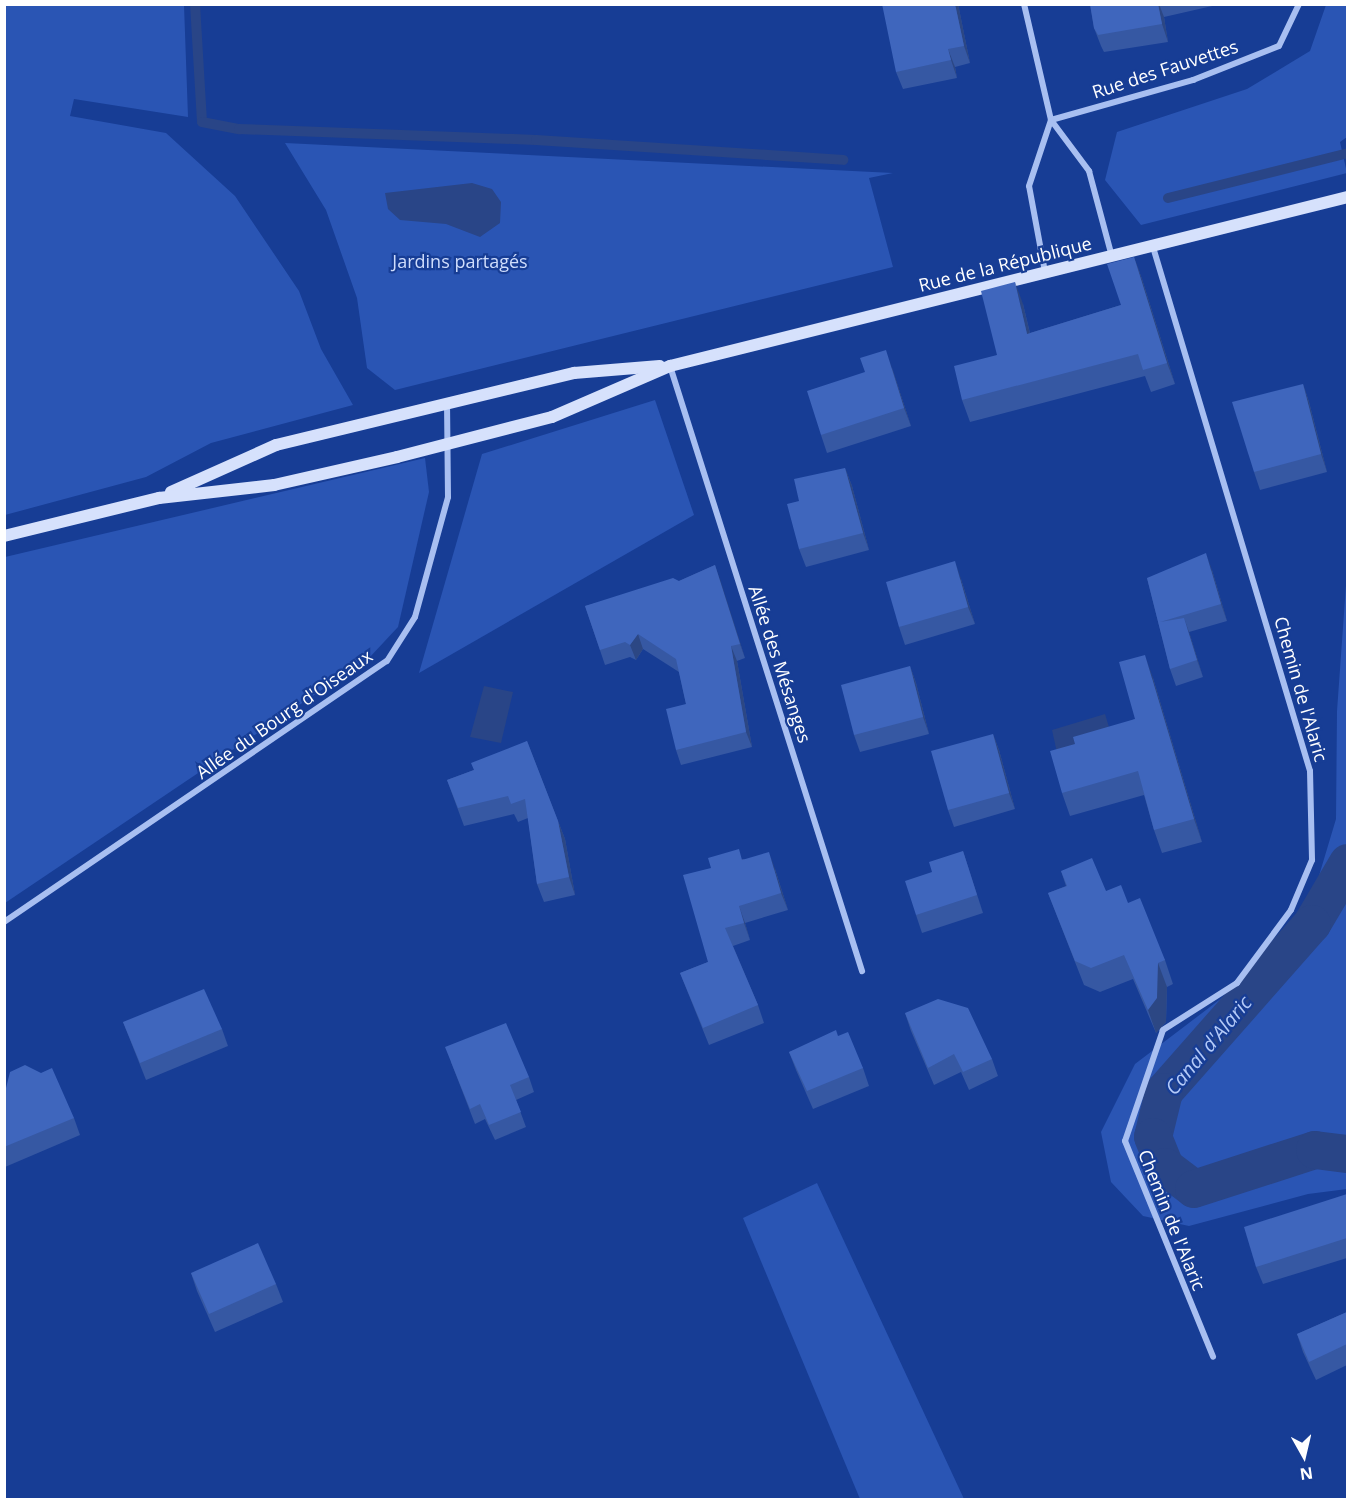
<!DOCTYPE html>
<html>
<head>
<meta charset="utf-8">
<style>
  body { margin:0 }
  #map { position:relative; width:1352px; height:1504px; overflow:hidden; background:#173d95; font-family:"Open Sans",sans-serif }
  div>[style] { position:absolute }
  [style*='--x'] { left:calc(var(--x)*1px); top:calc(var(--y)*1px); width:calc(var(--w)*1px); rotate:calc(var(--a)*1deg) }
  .green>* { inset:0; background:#2a55b4 }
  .water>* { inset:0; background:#294587 }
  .stream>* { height:10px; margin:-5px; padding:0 5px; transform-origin:5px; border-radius:5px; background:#294587 }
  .canal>* { height:38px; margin:-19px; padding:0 19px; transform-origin:19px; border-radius:19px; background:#294587 }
  .street>* { height:6px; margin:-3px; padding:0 3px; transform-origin:3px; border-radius:3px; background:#a8bff1 }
  .secondary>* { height:12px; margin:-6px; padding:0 6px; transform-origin:6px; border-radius:6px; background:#d6e1fc }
  .wall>* { inset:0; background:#3658a3 }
  .shaded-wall>* { inset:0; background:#2c4784 }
  .building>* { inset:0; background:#3f66bd }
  span { translate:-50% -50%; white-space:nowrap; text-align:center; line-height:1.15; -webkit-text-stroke:4.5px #173d95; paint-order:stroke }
  .street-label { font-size:18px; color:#fff }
  .park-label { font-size:18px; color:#cfddfc }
  .water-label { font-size:20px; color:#b4caf8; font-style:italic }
  .frame { position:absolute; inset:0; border:6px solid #fff; pointer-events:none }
  .north { position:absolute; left:1274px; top:1426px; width:60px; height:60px; -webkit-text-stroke:4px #173d95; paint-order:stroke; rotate:172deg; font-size:16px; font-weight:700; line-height:24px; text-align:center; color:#fff }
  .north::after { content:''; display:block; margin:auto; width:21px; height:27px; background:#fff; clip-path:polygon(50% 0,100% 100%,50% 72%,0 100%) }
</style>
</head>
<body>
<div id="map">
  <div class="green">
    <i style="clip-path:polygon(5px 4px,184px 5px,188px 117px,74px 99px,70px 116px,166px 133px,235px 196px,299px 291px,321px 349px,353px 405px,211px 443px,146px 477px,5px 515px)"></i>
    <i style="clip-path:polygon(1326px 5px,1347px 5px,1347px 137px,1340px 142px,1347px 173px,1141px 225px,1105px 180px,1117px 132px,1247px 89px,1310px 51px)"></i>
    <i style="clip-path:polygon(285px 143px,893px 173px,869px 178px,893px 267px,395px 390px,367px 368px,357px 298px,326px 210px)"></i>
    <i style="clip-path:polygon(655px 400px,694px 515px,419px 673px,482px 454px)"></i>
    <i style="clip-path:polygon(425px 458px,429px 492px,398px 627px,369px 658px,5px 903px,5px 557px)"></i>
    <i style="clip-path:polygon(1347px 571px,1347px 1189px,1308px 1194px,1189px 1226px,1143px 1216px,1111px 1182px,1101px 1132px,1135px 1064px,1281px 953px,1315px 889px,1336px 819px,1337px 711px)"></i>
    <i style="clip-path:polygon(817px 1183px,964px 1499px,860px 1499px,743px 1218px)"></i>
  </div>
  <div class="water">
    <i style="clip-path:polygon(472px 183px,492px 189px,501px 202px,500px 223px,480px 237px,446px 224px,400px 220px,388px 209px,385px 193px)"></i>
    <i style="clip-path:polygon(484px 686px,513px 692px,501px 743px,470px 737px)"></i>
    <i style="clip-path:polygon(1105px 714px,1113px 740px,1058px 757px,1052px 730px)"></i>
  </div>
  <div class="stream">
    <i style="--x:195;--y:4;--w:118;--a:86.6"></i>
    <i style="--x:202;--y:122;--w:38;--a:11"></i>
    <i style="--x:239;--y:129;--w:297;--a:2.1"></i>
    <i style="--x:536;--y:140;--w:308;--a:3.7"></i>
    <i style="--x:1168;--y:198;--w:186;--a:-14"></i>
  </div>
  <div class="canal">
    <i style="--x:1348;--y:863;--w:71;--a:120.5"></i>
    <i style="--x:1312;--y:924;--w:224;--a:131.4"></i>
    <i style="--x:1164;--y:1092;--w:46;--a:103.7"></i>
    <i style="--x:1153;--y:1137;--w:32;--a:68"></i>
    <i style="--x:1165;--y:1167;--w:36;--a:37"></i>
    <i style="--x:1194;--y:1189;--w:127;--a:-17.9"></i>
    <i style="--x:1315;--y:1150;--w:33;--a:7"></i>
  </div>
  <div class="street">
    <i style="--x:1024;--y:4;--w:119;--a:76.9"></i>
    <i style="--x:1051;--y:120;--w:64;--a:53.3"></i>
    <i style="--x:1089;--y:171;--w:89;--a:75"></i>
    <i style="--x:1051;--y:120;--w:148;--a:-15.7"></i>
    <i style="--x:1193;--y:80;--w:92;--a:-21.6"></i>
    <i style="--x:1279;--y:46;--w:47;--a:-64.5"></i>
    <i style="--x:1153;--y:247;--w:547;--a:73.32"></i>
    <i style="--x:1310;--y:771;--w:89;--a:88.7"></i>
    <i style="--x:1312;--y:860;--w:54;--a:112.8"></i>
    <i style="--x:1291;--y:910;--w:91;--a:126.5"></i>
    <i style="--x:1237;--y:983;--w:88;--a:147.6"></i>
    <i style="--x:1163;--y:1030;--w:117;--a:108.9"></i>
    <i style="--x:1125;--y:1141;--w:233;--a:67.8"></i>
    <i style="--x:1045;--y:272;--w:87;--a:-100.5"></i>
    <i style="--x:1029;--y:186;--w:70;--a:-71.6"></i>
    <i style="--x:670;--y:366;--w:635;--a:72.39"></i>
    <i style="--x:4;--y:922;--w:463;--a:-34.3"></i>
    <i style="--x:387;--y:661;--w:52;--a:-57.5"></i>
    <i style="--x:415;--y:617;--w:124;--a:-74.6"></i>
    <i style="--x:448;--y:497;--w:93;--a:-90.6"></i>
  </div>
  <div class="secondary">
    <i style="--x:171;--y:492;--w:115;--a:-24.1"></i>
    <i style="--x:276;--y:445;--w:307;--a:-13.6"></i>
    <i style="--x:574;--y:373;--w:86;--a:-4.7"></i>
    <i style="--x:4;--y:536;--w:160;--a:-13.8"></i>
    <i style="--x:159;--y:498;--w:116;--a:-6.4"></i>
    <i style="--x:274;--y:485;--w:126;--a:-12.8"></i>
    <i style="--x:397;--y:457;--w:160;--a:-14.5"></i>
    <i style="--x:552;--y:417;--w:129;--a:-23.4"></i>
    <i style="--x:670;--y:366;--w:699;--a:-14"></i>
  </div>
  <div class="wall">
    <i style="clip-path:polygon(958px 4px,970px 63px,955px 67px,957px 78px,903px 89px,896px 72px)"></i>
    <i style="clip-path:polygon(1090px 4px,1221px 4px,1164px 17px,1168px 42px,1104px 52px,1101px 46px,1094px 28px)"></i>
    <i style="clip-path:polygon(1134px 257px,1142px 279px,1175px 384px,1151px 392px,1145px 376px,970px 422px,962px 400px,997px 355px,1023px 304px,1030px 333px,1121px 305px)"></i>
    <i style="clip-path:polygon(892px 368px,911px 426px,827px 453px,821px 435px)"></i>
    <i style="clip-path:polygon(1303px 384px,1309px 402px,1327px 472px,1260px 490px,1254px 472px)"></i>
    <i style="clip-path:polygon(845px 468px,852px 486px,869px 550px,806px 567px,799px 549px,799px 501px)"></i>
    <i style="clip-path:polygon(715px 565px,745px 658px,737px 661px,752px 747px,681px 765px,676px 750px,686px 704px,679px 672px,643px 649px,636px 660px,630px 657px,605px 665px,585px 606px,679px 581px)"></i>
    <i style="clip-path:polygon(1212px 570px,1227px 621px,1189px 632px,1203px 677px,1176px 686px,1170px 669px,1147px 578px)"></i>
    <i style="clip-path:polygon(961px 579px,975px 624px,905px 645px,899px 627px)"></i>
    <i style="clip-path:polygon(910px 666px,916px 683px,929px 734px,860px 752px,854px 735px)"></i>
    <i style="clip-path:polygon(1153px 678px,1202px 842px,1162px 853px,1154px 830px,1144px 795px,1070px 816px,1062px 793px,1075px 744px,1135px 719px)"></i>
    <i style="clip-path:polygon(993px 734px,999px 750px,1015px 809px,954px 827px,948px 810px)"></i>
    <i style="clip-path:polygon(527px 741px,565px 839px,575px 895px,544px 902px,537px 884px,528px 818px,518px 822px,514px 814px,464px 826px,447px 780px,474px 770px)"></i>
    <i style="clip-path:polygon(963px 851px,983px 913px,922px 933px,916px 915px,932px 872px)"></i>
    <i style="clip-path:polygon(743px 859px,775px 869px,788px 910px,745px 923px,750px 940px,733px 946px,758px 1005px,764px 1023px,709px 1045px,680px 973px,708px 962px,711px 868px)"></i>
    <i style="clip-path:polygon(1061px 871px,1106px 891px,1128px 903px,1165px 960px,1173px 984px,1167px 987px,1166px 1022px,1156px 1033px,1133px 979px,1100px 992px,1084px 985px,1048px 893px,1066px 886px)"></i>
    <i style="clip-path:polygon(905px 1013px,992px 1059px,998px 1076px,969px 1090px,961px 1072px,934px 1085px,911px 1031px)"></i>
    <i style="clip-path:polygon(123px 1022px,222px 1029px,228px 1046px,146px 1080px)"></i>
    <i style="clip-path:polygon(838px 1036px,863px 1068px,869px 1086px,813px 1109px,796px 1070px,789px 1052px)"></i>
    <i style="clip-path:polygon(451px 1062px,529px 1077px,534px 1092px,516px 1100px,526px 1127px,495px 1140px,485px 1119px,475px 1124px)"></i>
    <i style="clip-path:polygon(4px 1096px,74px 1118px,80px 1135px,5px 1167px)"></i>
    <i style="clip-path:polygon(1347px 1194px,1347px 1258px,1263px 1284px,1256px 1267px)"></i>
    <i style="clip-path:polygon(191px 1273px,276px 1284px,283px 1302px,215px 1332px,197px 1291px)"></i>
    <i style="clip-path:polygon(1347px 1312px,1347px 1365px,1316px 1380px,1303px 1352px,1297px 1334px)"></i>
  </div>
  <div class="shaded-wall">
    <i style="clip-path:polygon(955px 4px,958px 4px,970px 63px,964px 46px)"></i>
    <i style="clip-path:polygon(1158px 4px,1159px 4px,1164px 17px,1168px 42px,1162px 24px)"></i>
    <i style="clip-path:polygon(948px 49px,955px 67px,957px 78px,951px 60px)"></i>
    <i style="clip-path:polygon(1134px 257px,1142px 279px,1175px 384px,1167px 363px)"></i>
    <i style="clip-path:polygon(1015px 282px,1023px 304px,1035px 355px,1027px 334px)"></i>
    <i style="clip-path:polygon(886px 350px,892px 368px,911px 426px,904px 408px)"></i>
    <i style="clip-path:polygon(1303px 384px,1309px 402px,1327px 472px,1321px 454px)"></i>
    <i style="clip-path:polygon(845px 468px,852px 486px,869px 550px,863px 533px)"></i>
    <i style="clip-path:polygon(1206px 553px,1212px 570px,1227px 621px,1221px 604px)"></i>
    <i style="clip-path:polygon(955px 561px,961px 579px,975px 624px,968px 607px)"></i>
    <i style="clip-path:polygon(715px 565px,720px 579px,745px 658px,740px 644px)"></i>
    <i style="clip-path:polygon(1184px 618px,1190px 635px,1203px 677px,1197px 660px)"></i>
    <i style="clip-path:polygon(638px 634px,643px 649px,636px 660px,630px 645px)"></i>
    <i style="clip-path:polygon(731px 646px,737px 661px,752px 747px,746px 732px)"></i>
    <i style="clip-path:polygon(1145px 655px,1153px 678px,1202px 842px,1194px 819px)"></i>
    <i style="clip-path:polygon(910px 666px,916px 683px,929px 734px,923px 717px)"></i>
    <i style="clip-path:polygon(993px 734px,999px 750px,1015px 809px,1009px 793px)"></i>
    <i style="clip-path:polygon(558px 821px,565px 839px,575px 895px,569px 877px)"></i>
    <i style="clip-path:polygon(769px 852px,775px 869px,788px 910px,781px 893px)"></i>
    <i style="clip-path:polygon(739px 906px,745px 923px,750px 940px,744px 923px)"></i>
    <i style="clip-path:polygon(1158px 963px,1167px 987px,1166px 1022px,1156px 1033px,1148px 1010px)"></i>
  </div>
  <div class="building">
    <i style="clip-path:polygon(882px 4px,955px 4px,964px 46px,948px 49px,951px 60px,896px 72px)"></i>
    <i style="clip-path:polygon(1090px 4px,1158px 4px,1162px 24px,1098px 35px,1094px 28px)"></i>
    <i style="clip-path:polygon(1134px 257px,1167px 363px,1143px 370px,1138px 354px,962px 400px,954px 366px,997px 355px,981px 291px,1015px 282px,1027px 334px,1121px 305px,1107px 264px)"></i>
    <i style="clip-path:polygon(886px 350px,904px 408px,821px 435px,807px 391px,865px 372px,860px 358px)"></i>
    <i style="clip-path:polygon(1303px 384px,1321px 454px,1254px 472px,1232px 402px)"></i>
    <i style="clip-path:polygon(845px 468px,863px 533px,799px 549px,787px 504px,799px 501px,794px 479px)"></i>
    <i style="clip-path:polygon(1206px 553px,1221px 604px,1160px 622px,1184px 618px,1197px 660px,1170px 669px,1147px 578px)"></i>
    <i style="clip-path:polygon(955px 561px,968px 607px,899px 627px,886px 582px)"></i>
    <i style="clip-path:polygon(715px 565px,740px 644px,731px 646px,746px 732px,676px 750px,666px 709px,686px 704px,676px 659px,638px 634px,630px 645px,625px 642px,600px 650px,585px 606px,673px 578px,679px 581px)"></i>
    <i style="clip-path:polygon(1145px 655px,1194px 819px,1154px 830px,1138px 771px,1062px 793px,1050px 751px,1075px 744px,1073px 737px,1135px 719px,1119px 662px)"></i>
    <i style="clip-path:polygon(910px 666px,923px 717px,854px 735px,841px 685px)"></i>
    <i style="clip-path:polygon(993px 734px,1009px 793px,948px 810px,931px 751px)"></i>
    <i style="clip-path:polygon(527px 741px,558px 821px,569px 877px,537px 884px,525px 799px,511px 804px,508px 796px,458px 808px,447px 780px,474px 770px,471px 763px)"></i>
    <i style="clip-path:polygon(739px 849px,742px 860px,769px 852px,781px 893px,739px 906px,744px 923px,725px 928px,758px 1005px,703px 1028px,680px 973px,708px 962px,683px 875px,711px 868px,708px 858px)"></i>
    <i style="clip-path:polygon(963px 851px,977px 895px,916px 915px,905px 881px,932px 872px,929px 862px)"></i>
    <i style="clip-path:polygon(1092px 858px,1106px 891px,1121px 885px,1128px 903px,1140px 898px,1165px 960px,1158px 963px,1157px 998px,1148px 1010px,1124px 955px,1091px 968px,1075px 961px,1048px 893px,1067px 886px,1061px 871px)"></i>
    <i style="clip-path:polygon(204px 989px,222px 1029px,140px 1063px,123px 1022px)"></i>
    <i style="clip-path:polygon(938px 999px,968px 1008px,992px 1059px,963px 1072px,954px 1054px,928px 1068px,905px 1013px)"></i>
    <i style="clip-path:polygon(506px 1023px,529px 1077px,510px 1085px,521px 1112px,489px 1125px,480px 1104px,470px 1109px,445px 1047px)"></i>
    <i style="clip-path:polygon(836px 1030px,838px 1036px,848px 1032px,863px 1068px,807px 1091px,789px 1052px)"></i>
    <i style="clip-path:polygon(25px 1065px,41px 1073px,52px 1068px,74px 1118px,4px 1147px,4px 1096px,10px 1072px)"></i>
    <i style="clip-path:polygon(1347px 1194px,1347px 1238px,1256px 1267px,1244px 1227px)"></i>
    <i style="clip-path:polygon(258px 1243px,276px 1284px,209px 1314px,191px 1273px)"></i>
    <i style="clip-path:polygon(1347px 1312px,1347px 1344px,1309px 1362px,1297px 1334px)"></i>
  </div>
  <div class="street-label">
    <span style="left:1165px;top:69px;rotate:-18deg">Rue des Fauvettes</span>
    <span style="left:1005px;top:264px;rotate:-14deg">Rue de la République</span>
    <span style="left:780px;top:664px;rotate:72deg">Allée des Mésanges</span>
    <span style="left:1301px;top:689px;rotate:74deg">Chemin de l'Alaric</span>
    <span style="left:284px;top:714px;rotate:-35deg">Allée du Bourg d'Oiseaux</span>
    <span style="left:1172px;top:1220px;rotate:68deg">Chemin de l'Alaric</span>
  </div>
  <div class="park-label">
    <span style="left:460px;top:261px">Jardins partagés</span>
  </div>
  <div class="water-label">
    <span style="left:1208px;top:1045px;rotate:-50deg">Canal d'Alaric</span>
  </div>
  <div class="frame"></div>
  <div class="north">N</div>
</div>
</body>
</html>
